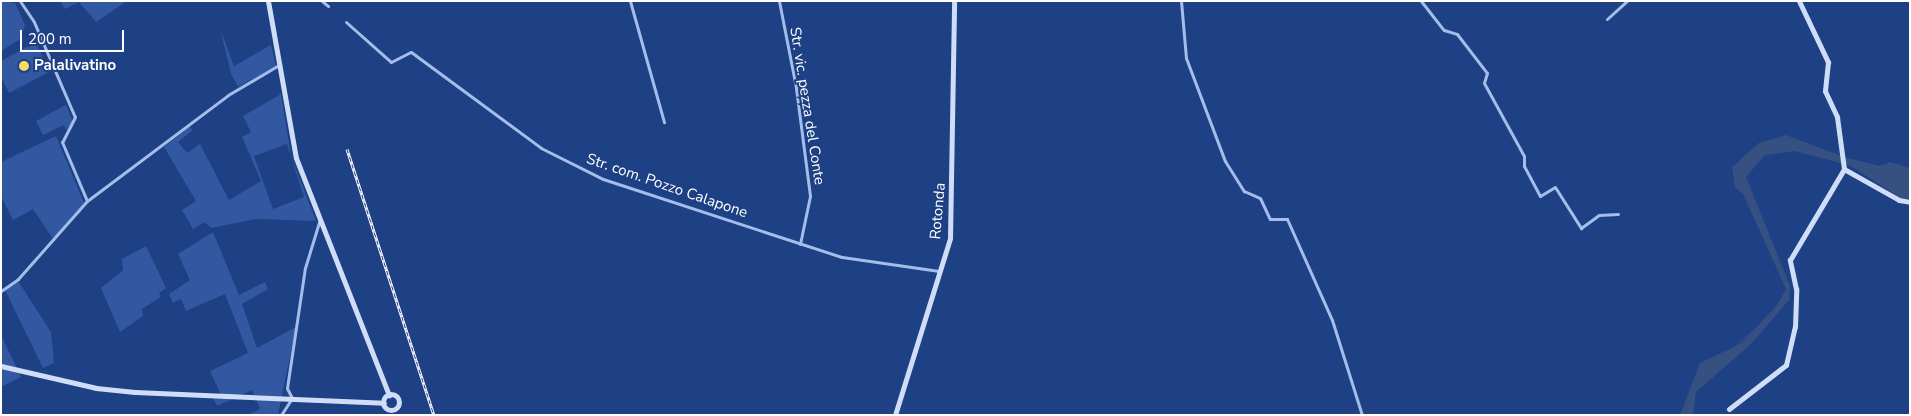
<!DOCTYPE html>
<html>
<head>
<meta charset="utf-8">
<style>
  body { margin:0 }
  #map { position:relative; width:1911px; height:416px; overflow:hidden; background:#1e4084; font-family:"Nunito Sans",sans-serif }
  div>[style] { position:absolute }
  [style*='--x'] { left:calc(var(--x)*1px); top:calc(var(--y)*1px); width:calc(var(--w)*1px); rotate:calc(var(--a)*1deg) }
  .green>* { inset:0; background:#3158a1 }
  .water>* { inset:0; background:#365082 }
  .stream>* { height:1px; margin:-0.5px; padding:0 0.5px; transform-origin:0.5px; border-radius:0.5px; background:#365082 }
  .street>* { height:3px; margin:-1.5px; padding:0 1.5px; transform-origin:1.5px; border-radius:1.5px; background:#a4bdea }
  .secondary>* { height:5px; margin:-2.5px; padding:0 2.5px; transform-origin:2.5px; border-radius:2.5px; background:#d0ddf8 }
  .secondary>.ring { margin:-2.5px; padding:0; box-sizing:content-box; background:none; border:5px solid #d0ddf8; border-radius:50% }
  .rail>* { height:3px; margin-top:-1.5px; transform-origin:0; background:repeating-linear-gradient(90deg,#1e4084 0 4px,#fff 0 8px); box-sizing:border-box; border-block:1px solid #fff }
  .dots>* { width:14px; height:14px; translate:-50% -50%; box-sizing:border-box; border:2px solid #1e4084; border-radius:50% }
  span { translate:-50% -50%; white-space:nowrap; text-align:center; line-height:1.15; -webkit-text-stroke:4px #1e4084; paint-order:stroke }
  .poi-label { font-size:15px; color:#fff; font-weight:700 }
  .left { translate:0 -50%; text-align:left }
  .street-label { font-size:15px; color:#fff }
  .frame { position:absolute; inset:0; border:2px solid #fff; pointer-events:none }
  .scale { position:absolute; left:20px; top:30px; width:104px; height:22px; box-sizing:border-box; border:2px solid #fff; border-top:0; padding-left:6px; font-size:15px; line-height:18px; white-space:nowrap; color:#fff; -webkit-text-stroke:4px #1e4084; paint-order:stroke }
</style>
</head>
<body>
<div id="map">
  <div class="green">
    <i style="clip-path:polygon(1px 1px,15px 3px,25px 25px,19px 40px,1px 51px)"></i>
    <i style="clip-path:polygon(60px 1px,127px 1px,96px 22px,79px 2px,65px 9px)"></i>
    <i style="clip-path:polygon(220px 28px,234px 66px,271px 45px,276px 66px,238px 87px,231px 74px)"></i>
    <i style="clip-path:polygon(36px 42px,49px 72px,9px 93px,1px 77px,1px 61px)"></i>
    <i style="clip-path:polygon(evenodd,281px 94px,291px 156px,316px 221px,256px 219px,211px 228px,205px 222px,193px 229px,182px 210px,196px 201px,164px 147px,190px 126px,192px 131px,178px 142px,187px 153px,200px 144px,229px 200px,261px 181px,242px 137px,251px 132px,243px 116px,281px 94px,287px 144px,304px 197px,273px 209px,254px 156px,287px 144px)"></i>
    <i style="clip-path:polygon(66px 105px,73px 122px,66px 130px,64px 125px,43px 135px,36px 121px)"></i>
    <i style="clip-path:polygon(56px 136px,84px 203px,53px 239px,33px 209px,13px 220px,1px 196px,1px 162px)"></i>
    <i style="clip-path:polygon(213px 232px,239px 295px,265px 282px,268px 289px,242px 304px,257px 348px,296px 327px,278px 415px,248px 415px,260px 409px,252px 390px,217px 406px,213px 398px,221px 395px,210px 371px,248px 353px,225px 294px,186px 311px,181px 299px,173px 303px,169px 294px,190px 280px,178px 254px)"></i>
    <i style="clip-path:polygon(146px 246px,166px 288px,159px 293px,161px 297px,142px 309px,143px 316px,120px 332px,101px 288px,123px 270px,122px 259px)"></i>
    <i style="clip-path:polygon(18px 281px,51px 332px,54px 363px,43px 368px,5px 290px)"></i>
    <i style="clip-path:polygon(1px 335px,21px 377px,1px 387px)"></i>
  </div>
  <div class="water">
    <i style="clip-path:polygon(1786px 135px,1844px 157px,1880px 166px,1890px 162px,1910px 168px,1910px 199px,1900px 198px,1851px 166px,1795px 151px,1765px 155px,1746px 177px,1790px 286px,1789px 300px,1751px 344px,1696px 392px,1693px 415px,1680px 415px,1700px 363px,1742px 343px,1778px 304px,1786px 289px,1743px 194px,1735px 188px,1732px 167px,1759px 143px)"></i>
  </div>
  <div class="stream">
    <i style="--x:1727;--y:353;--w:45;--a:-41.4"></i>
  </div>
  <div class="street">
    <i style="--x:20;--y:1;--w:25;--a:56"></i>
    <i style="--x:34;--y:22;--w:103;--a:66.7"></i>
    <i style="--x:75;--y:117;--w:28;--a:117"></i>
    <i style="--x:62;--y:142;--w:64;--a:67"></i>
    <i style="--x:322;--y:1;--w:8;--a:40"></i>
    <i style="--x:630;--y:1;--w:126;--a:74.3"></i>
    <i style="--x:779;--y:1;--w:89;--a:78.9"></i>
    <i style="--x:796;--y:88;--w:109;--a:82.6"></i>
    <i style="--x:810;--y:196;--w:49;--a:101.8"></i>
    <i style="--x:1181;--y:1;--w:57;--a:85"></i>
    <i style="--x:1186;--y:58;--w:110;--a:69.3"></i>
    <i style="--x:1225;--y:161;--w:36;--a:58"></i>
    <i style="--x:1244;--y:191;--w:17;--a:24"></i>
    <i style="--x:1260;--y:198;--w:23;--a:65"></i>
    <i style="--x:1270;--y:219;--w:17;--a:0"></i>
    <i style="--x:1287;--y:219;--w:111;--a:66"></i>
    <i style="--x:1332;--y:320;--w:100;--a:72.5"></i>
    <i style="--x:1421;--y:1;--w:37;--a:52"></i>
    <i style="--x:1444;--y:30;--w:14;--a:17"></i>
    <i style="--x:1457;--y:34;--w:49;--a:52.4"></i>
    <i style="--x:1487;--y:73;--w:10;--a:107"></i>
    <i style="--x:1484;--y:83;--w:83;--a:61.3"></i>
    <i style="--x:1524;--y:156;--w:10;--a:90"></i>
    <i style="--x:1524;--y:166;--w:34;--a:62"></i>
    <i style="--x:1540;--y:196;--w:17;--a:-31"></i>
    <i style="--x:1555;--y:187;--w:49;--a:57.6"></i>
    <i style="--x:1581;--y:228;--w:22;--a:-36"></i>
    <i style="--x:1599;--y:215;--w:19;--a:-3"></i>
    <i style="--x:1607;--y:19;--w:27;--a:-42"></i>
    <i style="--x:346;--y:22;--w:60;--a:41.6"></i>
    <i style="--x:391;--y:62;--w:22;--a:-27"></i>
    <i style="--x:411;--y:52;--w:162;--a:36.4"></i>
    <i style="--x:541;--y:148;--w:69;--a:26.6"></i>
    <i style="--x:603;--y:179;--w:251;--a:18.1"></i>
    <i style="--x:842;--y:257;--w:98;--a:8.2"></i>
    <i style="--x:1;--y:291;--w:21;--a:-35"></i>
    <i style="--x:18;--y:279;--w:104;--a:-48.5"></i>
    <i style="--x:87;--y:201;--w:176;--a:-36.9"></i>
    <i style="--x:228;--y:95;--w:59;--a:-30.5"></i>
    <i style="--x:281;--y:415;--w:20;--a:-57"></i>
    <i style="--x:292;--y:398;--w:11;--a:-117"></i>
    <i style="--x:287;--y:388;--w:121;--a:-81.5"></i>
    <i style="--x:305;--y:268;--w:51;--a:-73"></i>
  </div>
  <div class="secondary">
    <i style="--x:268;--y:1;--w:159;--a:79.9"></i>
    <i style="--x:296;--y:158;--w:255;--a:68.6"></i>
    <i style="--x:1799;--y:1;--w:68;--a:64.6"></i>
    <i style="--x:1828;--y:62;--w:29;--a:96"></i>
    <i style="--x:1825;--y:91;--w:29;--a:65"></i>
    <i style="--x:1837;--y:117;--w:52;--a:82.3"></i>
    <i style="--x:1844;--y:169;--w:63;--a:29.4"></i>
    <i style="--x:1899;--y:200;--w:11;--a:10"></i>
    <i style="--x:1;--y:366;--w:98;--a:13"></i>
    <i style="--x:96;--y:388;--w:39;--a:6"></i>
    <i style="--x:135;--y:392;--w:249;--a:2.5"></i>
    <i class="ring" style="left:383px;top:394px;width:11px;height:11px"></i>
    <i style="--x:1729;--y:409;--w:72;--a:-37.7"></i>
    <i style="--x:1786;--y:365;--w:39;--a:-77"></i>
    <i style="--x:1795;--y:327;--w:38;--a:-88"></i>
    <i style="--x:1796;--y:289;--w:30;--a:-102"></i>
    <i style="--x:1790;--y:260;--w:106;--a:-59.3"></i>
    <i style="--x:895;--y:415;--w:185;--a:-72.7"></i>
    <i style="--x:950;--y:238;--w:237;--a:-89"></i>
  </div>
  <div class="rail">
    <i style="--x:347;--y:149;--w:280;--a:71.9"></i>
  </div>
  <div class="dots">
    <i style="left:24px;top:66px;background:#f9dc63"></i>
  </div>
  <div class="poi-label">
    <span class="left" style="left:34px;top:66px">Palalivatino</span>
  </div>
  <div class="street-label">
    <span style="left:807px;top:106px;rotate:81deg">Str. vic. pezza del Conte</span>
    <span style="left:667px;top:186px;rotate:19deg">Str. com. Pozzo Calapone</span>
    <span style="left:938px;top:211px;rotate:-85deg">Rotonda</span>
  </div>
  <div class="frame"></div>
  <div class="scale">200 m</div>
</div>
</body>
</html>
